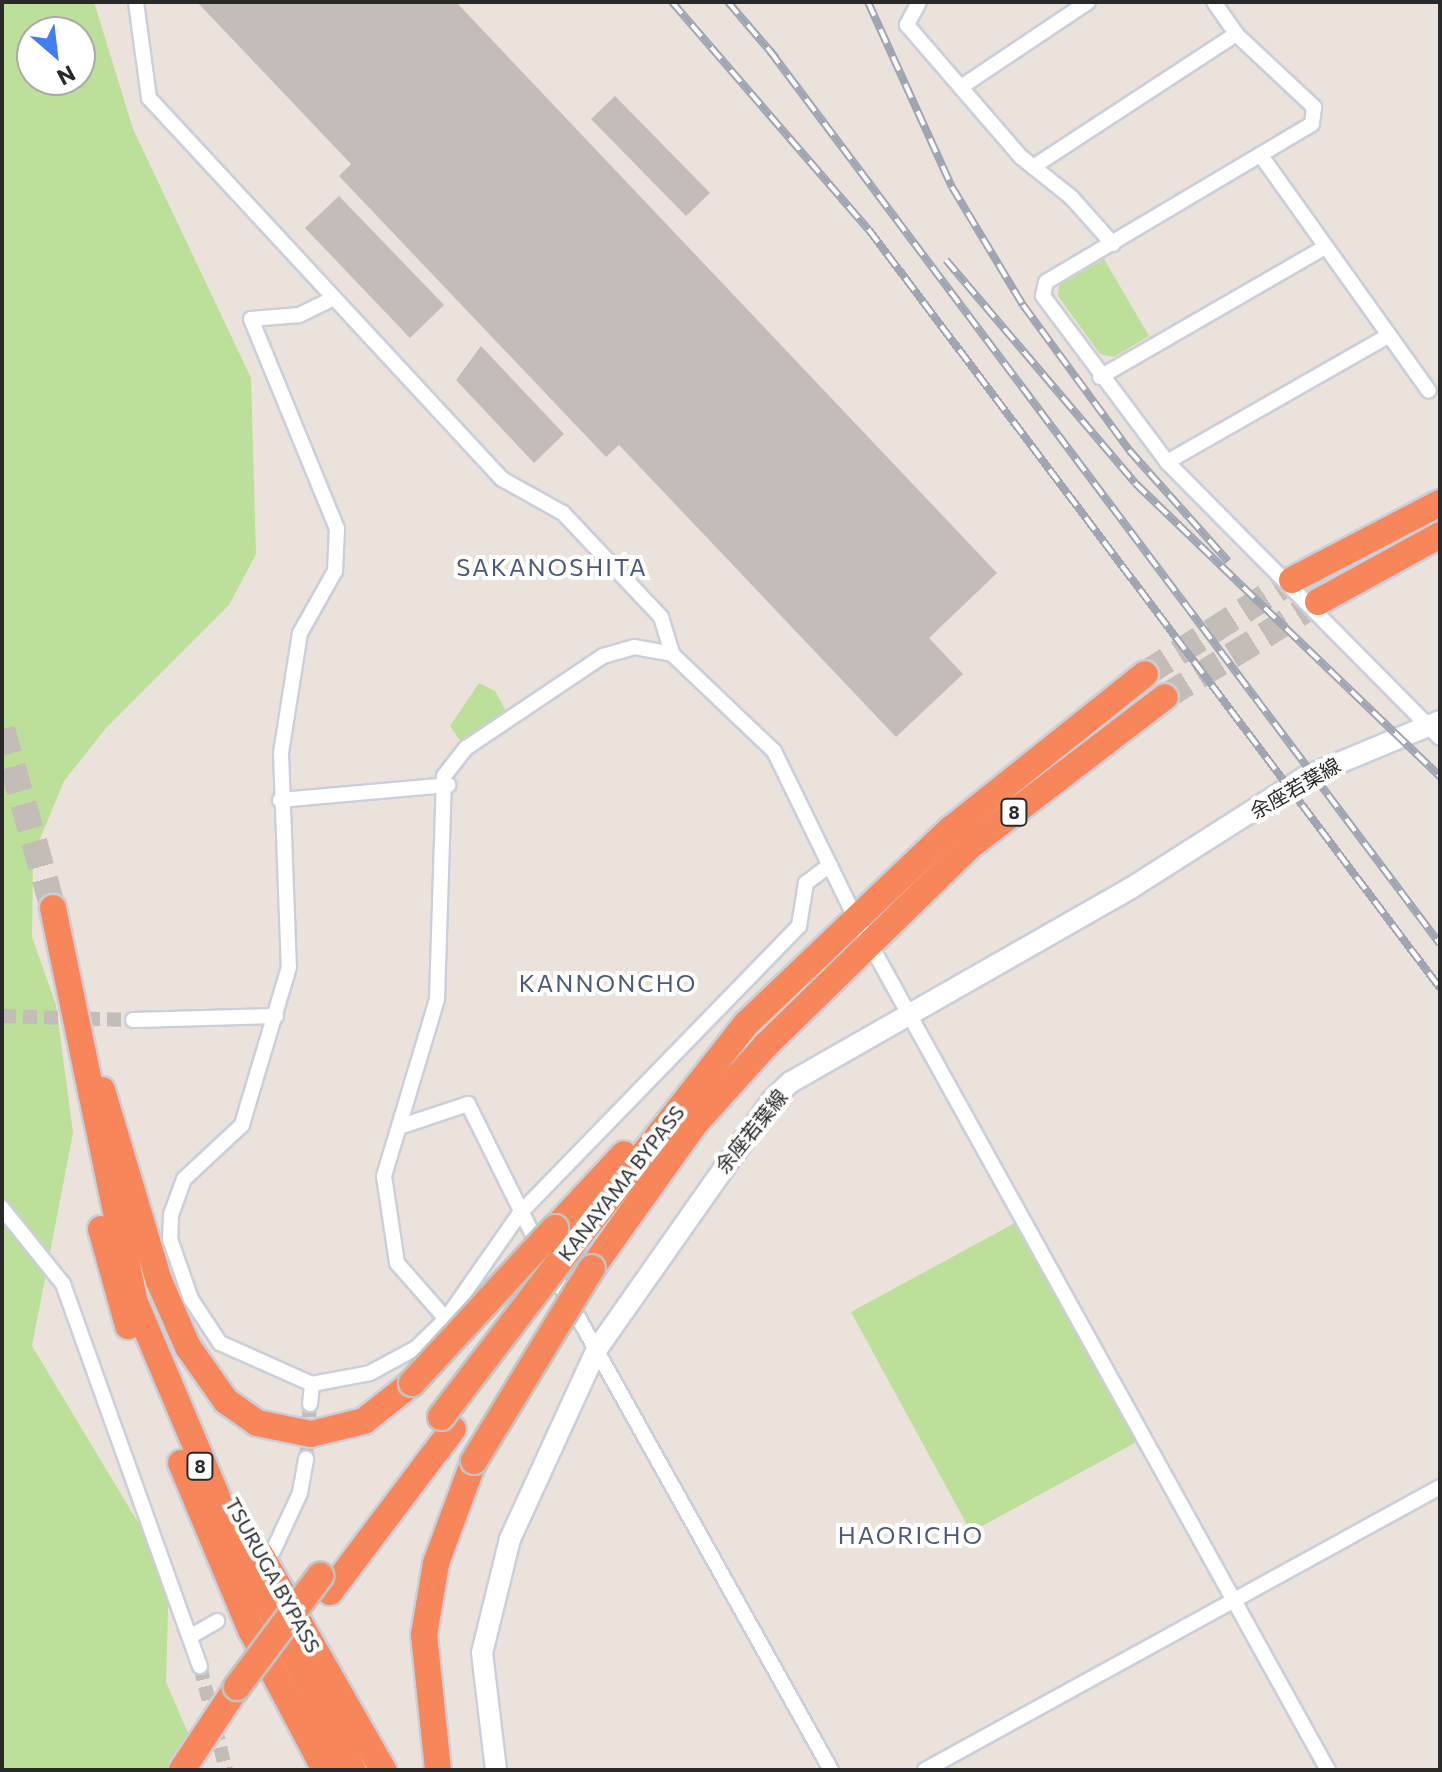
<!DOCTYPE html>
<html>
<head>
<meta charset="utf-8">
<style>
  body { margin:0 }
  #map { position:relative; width:1442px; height:1772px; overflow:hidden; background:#ebe2db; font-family:Commissioner,"Noto Sans JP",sans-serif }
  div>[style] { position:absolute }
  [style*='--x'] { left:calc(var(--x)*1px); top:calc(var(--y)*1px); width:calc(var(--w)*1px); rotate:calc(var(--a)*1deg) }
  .green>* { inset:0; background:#bcdf9a }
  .building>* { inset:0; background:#c3bcb8 }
  .street-tunnel>* { height:14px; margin-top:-7px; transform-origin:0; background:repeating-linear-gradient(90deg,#c4bdb7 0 14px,transparent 0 21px) }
  .highway-tunnel>* { height:26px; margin-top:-13px; transform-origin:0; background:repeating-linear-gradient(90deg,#c4bdb7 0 26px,transparent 0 39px) }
  .roads { filter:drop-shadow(2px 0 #cacfda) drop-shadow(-2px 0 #cacfda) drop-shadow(0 2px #cacfda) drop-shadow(0 -2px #cacfda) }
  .street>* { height:14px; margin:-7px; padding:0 7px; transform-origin:7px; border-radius:7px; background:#fff }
  .secondary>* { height:20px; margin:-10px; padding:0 10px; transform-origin:10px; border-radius:10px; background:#fff }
  .highway>* { height:26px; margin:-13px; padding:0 13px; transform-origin:13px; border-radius:13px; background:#f7865a }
  .rail>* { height:8px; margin-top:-4px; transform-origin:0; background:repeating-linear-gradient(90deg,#fff 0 15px,#9fa5b3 0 30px); box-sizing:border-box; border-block:2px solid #9fa5b3 }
  .bridges { filter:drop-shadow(2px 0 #c3c3c3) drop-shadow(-2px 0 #c3c3c3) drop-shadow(0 2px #c3c3c3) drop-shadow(0 -2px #c3c3c3) }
  .highway-bridge>* { height:26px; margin:-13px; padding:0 13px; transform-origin:13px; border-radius:13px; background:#f7865a }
  span { translate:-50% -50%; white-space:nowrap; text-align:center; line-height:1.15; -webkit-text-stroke:8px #fff; paint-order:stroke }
  .shield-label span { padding:2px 6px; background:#fff; border:2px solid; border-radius:6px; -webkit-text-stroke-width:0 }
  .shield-label { font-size:18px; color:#292929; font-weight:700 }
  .street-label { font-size:20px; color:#292929 }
  .quarter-label { font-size:24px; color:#4c5a78; letter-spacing:2px }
  .frame { position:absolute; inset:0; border:4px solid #292929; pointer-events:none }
  .north { position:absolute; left:16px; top:16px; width:80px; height:80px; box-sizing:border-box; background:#fff; border:2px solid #a9a9a9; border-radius:50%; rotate:152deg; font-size:22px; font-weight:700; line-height:32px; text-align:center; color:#292929 }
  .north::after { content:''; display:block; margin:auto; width:28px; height:36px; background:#427df2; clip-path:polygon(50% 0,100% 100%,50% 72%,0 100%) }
</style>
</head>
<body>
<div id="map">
  <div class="green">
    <i style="clip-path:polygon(evenodd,2px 2px,94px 2px,133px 129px,251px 378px,256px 554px,229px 605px,106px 728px,64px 781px,33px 856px,32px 937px,56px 1005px,73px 1133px,32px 1346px,169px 1574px,166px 1682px,204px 1770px,2px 1770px,2px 2px,32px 32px,80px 32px,80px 80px,32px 80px,32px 32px)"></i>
    <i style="clip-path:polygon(1104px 259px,1149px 336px,1114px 357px,1100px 354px,1058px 296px,1059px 285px)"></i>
    <i style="clip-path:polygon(479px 683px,495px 691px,506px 711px,462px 743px,450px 726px)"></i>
    <i style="clip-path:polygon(1024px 1218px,1144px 1438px,971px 1532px,851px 1312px)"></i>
  </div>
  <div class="building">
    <i style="clip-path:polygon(197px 2px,456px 2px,997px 573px,929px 638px,963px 674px,896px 737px,619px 445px,606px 457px,339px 176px,351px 164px)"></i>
    <i style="clip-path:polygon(615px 96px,710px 193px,686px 216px,591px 119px)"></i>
    <i style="clip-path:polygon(339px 196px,444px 305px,410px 338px,305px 228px)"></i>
    <i style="clip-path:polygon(481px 346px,564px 434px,534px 463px,456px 380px)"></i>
  </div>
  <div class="street-tunnel">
    <i style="--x:2;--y:1016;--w:131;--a:1.7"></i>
    <i style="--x:306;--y:1459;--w:55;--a:-85.8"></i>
    <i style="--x:200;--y:1666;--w:107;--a:76"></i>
  </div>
  <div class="highway-tunnel">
    <i style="--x:1145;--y:674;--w:174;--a:-32.6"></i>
    <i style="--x:1165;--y:697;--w:180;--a:-31.8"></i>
    <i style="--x:2;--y:729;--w:186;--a:74.1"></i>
  </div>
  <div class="roads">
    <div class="street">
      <i style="--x:136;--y:2;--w:97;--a:82.3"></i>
      <i style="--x:149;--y:98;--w:519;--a:47.18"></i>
      <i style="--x:502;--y:479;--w:70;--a:29.1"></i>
      <i style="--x:563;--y:513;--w:143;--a:46.7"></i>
      <i style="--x:661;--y:617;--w:39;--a:73"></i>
      <i style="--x:919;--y:2;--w:26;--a:118"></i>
      <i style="--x:907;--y:25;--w:174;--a:49.2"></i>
      <i style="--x:1021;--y:157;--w:64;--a:38.7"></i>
      <i style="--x:1071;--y:197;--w:63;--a:48.2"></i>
      <i style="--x:1214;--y:2;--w:39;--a:55"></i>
      <i style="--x:1236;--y:34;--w:107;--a:43.1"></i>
      <i style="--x:1314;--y:107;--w:17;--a:97"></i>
      <i style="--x:1312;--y:124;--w:309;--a:149.3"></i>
      <i style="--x:1046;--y:282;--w:14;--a:102"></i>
      <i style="--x:1043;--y:296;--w:207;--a:53.2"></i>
      <i style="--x:1167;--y:462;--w:388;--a:45.3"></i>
      <i style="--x:964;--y:85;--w:149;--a:-33.8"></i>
      <i style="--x:1262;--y:157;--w:287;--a:54.5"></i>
      <i style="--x:1033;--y:167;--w:243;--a:-33.2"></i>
      <i style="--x:332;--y:299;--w:37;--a:154"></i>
      <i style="--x:299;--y:315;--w:48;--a:175.2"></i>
      <i style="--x:251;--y:319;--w:227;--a:67.7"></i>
      <i style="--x:337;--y:529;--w:42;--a:92.7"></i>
      <i style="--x:335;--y:571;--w:71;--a:119.4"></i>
      <i style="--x:300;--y:633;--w:121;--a:99"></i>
      <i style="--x:281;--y:753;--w:214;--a:87.9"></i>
      <i style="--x:289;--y:967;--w:165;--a:106.6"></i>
      <i style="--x:242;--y:1125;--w:79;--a:137"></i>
      <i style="--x:184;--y:1179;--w:37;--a:110"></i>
      <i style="--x:171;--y:1214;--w:25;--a:92"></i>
      <i style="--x:170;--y:1239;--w:64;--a:70.7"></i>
      <i style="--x:191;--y:1299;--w:53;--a:56.6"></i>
      <i style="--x:220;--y:1343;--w:101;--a:24"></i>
      <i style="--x:312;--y:1384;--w:59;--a:-10.7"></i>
      <i style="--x:370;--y:1373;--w:52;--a:-28.5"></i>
      <i style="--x:416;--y:1348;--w:42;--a:-44"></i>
      <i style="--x:446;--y:1319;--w:129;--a:-55.1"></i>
      <i style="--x:520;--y:1213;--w:400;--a:-45.8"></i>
      <i style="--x:799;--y:926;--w:44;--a:-80.8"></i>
      <i style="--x:806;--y:883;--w:30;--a:-37"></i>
      <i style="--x:1100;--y:377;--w:260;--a:-30"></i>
      <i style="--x:1167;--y:462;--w:254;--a:-29.7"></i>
      <i style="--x:280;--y:800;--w:169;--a:-5.1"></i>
      <i style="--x:133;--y:1020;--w:143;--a:-1.6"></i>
      <i style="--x:399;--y:1127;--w:73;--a:-18.4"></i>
      <i style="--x:468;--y:1104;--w:162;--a:63.6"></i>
      <i style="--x:2;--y:1208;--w:97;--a:51.2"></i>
      <i style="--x:63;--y:1284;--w:406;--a:70.3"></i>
      <i style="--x:550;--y:1267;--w:576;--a:60.81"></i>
      <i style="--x:446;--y:1319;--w:74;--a:-131.2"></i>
      <i style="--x:397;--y:1263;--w:88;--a:-98.5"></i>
      <i style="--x:384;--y:1176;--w:185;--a:-73.3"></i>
      <i style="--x:437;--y:999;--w:223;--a:-88.2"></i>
      <i style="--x:444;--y:776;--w:36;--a:-52"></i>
      <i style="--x:466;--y:748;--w:165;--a:-33.9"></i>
      <i style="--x:603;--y:656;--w:32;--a:-16"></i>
      <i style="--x:634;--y:647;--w:39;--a:10"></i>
      <i style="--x:672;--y:654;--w:141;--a:43.6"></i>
      <i style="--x:774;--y:751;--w:182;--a:64"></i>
      <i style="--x:854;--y:915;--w:978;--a:61"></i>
      <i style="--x:310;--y:1404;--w:20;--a:-84"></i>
      <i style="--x:273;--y:1551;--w:64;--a:-65"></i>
      <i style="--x:300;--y:1493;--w:35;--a:-80"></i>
      <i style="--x:193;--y:1635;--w:28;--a:-30"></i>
      <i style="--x:925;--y:1770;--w:588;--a:-28.79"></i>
    </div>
    <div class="secondary">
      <i style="--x:496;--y:1770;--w:118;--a:-96.8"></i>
      <i style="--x:482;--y:1653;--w:117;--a:-76.2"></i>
      <i style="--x:510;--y:1539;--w:209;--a:-65.4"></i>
      <i style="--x:597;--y:1349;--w:303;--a:-54.9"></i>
      <i style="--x:771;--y:1101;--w:28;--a:-44"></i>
      <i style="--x:791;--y:1082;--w:391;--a:-29.7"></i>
      <i style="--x:1131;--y:888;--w:206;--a:-32.5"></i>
      <i style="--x:1305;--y:777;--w:146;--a:-22.5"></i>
    </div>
    <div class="highway">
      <i style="--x:1292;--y:580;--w:167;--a:-27.5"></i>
      <i style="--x:1318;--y:602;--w:139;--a:-28.8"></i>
      <i style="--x:53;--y:908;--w:400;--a:78.3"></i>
      <i style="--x:134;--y:1300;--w:275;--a:67.1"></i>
      <i style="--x:241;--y:1553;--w:244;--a:62.7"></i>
      <i style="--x:102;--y:1090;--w:199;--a:73.4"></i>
      <i style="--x:159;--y:1281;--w:72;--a:66.3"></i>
      <i style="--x:188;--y:1347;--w:66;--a:54.9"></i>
      <i style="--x:226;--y:1401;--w:38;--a:35"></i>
      <i style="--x:257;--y:1423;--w:55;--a:11.5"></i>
      <i style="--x:311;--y:1434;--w:55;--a:-13.8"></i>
      <i style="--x:364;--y:1421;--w:61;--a:-38.4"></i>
      <i style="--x:555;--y:1228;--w:101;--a:-47"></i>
      <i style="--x:101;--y:1229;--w:101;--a:74.4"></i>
      <i style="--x:572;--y:1245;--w:283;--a:-51.8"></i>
      <i style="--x:747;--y:1023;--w:282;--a:-43.6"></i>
      <i style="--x:951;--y:829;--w:248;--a:-38.6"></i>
      <i style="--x:592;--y:1268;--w:176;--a:-54.5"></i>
      <i style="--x:694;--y:1125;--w:108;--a:-48"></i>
      <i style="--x:766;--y:1045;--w:285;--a:-44.3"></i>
      <i style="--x:970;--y:846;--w:245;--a:-37.4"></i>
      <i style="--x:181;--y:1463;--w:181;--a:67.3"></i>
      <i style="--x:251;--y:1630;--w:158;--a:62.1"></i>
      <i style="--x:260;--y:1554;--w:249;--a:60.3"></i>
      <i style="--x:330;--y:1592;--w:204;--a:-53"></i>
      <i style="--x:182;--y:1770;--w:100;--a:-56.5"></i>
      <i style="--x:438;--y:1770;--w:136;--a:-95.9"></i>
      <i style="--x:424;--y:1635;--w:73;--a:-80.5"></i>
      <i style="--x:436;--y:1563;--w:109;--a:-69.6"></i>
    </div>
  </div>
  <div class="rail">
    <i style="--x:672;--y:2;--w:301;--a:49.2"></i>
    <i style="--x:869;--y:230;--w:949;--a:53.01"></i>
    <i style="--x:728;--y:2;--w:74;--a:49.4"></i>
    <i style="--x:868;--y:2;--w:203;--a:65.6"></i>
    <i style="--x:952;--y:187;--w:138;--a:59"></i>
    <i style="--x:1023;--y:305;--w:180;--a:53.8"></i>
    <i style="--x:1129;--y:450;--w:149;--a:48.3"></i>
    <i style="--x:770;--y:51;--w:1116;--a:53.12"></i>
    <i style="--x:946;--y:260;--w:292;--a:49.7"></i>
    <i style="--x:1135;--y:483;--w:424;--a:43.9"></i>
  </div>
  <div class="bridges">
    <div class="highway-bridge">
      <i style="--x:412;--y:1383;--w:211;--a:-47.3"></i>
      <i style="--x:441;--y:1417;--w:216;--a:-52.7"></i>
      <i style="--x:474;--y:1461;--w:226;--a:-58.6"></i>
      <i style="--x:237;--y:1687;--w:139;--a:-53.2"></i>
    </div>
  </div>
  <div class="shield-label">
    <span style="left:1014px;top:812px">8</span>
    <span style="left:200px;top:1466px">8</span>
  </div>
  <div class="street-label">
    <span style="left:1295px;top:788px;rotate:-30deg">余座若葉線</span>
    <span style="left:751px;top:1131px;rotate:-51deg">余座若葉線</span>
    <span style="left:621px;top:1183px;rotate:-52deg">KANAYAMA BYPASS</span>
    <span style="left:273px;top:1575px;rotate:61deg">TSURUGA BYPASS</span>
  </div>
  <div class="quarter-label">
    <span style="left:552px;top:567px">SAKANOSHITA</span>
    <span style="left:608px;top:983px">KANNONCHO</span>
    <span style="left:911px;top:1535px">HAORICHO</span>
  </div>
  <div class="frame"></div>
  <div class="north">N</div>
</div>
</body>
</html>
